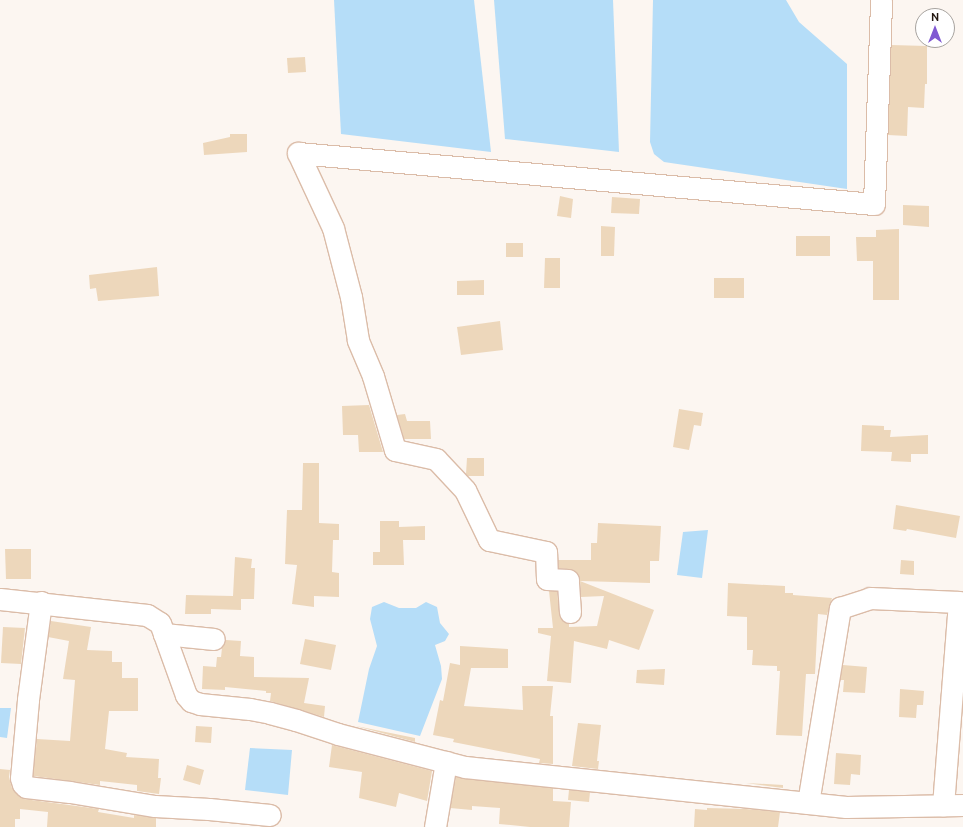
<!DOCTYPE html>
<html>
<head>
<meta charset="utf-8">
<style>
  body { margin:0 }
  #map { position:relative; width:963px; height:827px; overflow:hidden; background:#fcf6f1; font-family:Ubuntu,sans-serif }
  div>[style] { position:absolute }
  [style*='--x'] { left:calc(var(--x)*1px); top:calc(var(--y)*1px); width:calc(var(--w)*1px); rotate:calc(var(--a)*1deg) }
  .water>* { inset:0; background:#b5ddf8 }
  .building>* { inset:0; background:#edd7bb }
  .roads { filter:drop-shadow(1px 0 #dbbca8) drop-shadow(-1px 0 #dbbca8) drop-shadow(0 1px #dbbca8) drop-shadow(0 -1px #dbbca8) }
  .street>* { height:21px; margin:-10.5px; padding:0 10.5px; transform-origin:10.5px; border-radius:10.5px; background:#fff }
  span { translate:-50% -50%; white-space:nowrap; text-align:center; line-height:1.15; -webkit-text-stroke:3.5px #fff; paint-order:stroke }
  .north { position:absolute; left:915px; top:8px; width:40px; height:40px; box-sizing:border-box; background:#fff; border:1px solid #a7a39f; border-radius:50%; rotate:0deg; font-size:11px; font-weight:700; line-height:16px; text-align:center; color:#231810 }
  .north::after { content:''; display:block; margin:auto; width:14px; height:18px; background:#8058d2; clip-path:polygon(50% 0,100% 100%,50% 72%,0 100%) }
</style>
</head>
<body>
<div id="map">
  <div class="water">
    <i style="clip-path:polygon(334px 0,474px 0,491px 152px,341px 134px)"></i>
    <i style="clip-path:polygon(494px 0,613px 0,619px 152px,505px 139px)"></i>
    <i style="clip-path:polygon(653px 0,786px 0,799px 22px,847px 64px,847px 189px,664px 162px,654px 154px,650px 142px)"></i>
    <i style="clip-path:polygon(708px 530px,702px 578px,677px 575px,683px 532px)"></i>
    <i style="clip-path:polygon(384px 602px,399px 608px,416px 608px,426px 602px,437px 607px,440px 623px,449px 634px,445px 641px,435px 645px,441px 666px,442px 679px,420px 736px,358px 722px,369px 669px,377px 646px,370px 619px,372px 607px)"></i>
    <i style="clip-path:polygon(0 708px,11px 708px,7px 738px,0 737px)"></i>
    <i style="clip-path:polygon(250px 748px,292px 750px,288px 795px,245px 790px)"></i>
  </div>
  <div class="building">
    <i style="clip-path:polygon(891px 45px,927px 46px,927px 84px,925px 84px,924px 108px,908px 107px,907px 136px,888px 135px)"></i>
    <i style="clip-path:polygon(305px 57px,306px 72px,288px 73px,287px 58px)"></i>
    <i style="clip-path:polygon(230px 134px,247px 134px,247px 152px,204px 155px,203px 143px,230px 137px)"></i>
    <i style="clip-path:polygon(560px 196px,573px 199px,571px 218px,557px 216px)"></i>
    <i style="clip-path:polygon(612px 197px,640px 199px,639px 214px,611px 213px)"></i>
    <i style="clip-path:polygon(903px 205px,929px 206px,929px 227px,903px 225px)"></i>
    <i style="clip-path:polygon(601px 226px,615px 227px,614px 256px,601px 256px)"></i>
    <i style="clip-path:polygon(899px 229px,899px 300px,873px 300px,873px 261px,857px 261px,856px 237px,876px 237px,876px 230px)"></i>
    <i style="clip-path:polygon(796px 236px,830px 236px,830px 256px,796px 256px)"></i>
    <i style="clip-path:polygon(506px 243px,523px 243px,523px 257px,506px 257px)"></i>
    <i style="clip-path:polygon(545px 258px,560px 258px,560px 288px,544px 288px)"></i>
    <i style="clip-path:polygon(157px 267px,159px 296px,98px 301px,96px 288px,90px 289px,89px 275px)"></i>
    <i style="clip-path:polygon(714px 278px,744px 278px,744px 298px,714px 298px)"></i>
    <i style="clip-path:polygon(484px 280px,484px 295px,457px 295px,457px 281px)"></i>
    <i style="clip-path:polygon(500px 321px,503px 350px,461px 355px,457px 327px)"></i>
    <i style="clip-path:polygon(369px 405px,383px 452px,359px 452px,358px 435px,343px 435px,342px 406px)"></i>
    <i style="clip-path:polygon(679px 409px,703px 413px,701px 426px,694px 425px,689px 450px,673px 447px)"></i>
    <i style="clip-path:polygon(405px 414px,407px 421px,430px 421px,431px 439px,404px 439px,397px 415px)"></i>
    <i style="clip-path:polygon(862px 425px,884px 426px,884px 430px,891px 430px,890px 437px,928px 435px,928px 454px,911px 454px,911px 462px,891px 461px,892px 452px,861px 451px)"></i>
    <i style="clip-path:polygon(467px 458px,484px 458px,484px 476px,468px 476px,466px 474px)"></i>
    <i style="clip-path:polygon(303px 463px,319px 463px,319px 523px,339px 524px,339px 540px,333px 540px,332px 572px,339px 573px,339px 597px,314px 596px,314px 607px,292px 604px,297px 565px,285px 564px,287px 510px,302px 510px)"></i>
    <i style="clip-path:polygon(896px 505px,960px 516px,956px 538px,907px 529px,906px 531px,893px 529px)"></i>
    <i style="clip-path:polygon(380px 521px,399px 521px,399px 527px,425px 526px,425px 540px,403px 540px,404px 565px,373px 565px,373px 552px,380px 552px)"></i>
    <i style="clip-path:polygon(598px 523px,661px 526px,659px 561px,650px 561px,650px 583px,580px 581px,578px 574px,574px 570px,559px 568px,558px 560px,591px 560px,591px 543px,597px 543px)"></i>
    <i style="clip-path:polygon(5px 549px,31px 549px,31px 579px,6px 579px)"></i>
    <i style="clip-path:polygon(235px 557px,252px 559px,251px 568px,255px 568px,254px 599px,241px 599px,241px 610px,211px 609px,211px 614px,185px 614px,186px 595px,233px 596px)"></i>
    <i style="clip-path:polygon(901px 560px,914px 561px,914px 575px,900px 574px)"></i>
    <i style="clip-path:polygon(580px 581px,654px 610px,639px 650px,609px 640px,607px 649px,574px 641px,571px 683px,547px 681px,551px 636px,538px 633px,538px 628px,553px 628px,549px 591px,557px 591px,560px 618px,569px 624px,569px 627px,597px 626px,604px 596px,581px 597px)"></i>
    <i style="clip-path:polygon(728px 583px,785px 586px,785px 593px,793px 593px,793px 595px,832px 598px,827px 615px,818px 614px,815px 674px,806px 674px,802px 736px,776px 735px,780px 671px,777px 671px,777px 666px,752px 665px,753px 650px,747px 650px,747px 617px,727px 616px)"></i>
    <i style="clip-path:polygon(51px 621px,91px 627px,87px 650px,112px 651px,112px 662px,122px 662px,122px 678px,138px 678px,138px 711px,109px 711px,105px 749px,127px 753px,126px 757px,159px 759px,158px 778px,161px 778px,159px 794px,137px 791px,137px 785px,100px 781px,100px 785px,33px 776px,37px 739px,70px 741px,75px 680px,63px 679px,69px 641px,48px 637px)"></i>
    <i style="clip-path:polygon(3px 627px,25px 628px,21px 664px,1px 663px)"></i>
    <i style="clip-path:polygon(305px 639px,336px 645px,331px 670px,300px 664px)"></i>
    <i style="clip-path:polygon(226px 640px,241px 641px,240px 656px,254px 657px,254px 677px,309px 678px,304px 703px,325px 706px,324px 717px,270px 701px,271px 693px,266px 693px,266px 691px,225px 687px,225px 690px,202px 689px,203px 666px,216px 667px,217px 657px,221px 657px,222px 648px)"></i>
    <i style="clip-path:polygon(460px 646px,508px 649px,508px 668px,471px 668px,464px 706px,523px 710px,522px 686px,553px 686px,550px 716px,553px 716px,553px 764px,539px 763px,540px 759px,453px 742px,454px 739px,433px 735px,440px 700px,443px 701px,450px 663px,460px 665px)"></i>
    <i style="clip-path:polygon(843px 665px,867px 667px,865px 693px,843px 692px,844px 680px,840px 680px)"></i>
    <i style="clip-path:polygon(665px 669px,664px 685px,636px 683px,637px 670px)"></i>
    <i style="clip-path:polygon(900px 689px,924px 691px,923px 705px,917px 705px,916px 718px,899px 717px)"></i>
    <i style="clip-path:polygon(578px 723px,601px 725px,597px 761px,599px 761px,598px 769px,572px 766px)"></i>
    <i style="clip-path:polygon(196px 726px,212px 727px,211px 743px,195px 742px)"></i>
    <i style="clip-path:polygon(356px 726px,415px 738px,415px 742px)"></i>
    <i style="clip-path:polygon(332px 745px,432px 771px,427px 801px,399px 793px,396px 807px,359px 798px,362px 772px,329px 767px)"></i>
    <i style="clip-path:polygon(836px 753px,861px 755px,860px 775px,851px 774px,850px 785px,834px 784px)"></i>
    <i style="clip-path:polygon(187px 765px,204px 770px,200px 785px,183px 780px)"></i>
    <i style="clip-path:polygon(0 769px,10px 770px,9px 777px,12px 788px,18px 795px,24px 799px,99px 809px,98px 812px,134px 818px,134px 815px,156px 818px,156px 827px,47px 827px,48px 812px,20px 809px,20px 819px,15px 819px,15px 827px,0 827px)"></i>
    <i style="clip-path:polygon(456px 777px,553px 788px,553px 801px,571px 802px,569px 827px,530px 827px,499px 824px,500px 808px,472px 806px,472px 810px,450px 808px)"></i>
    <i style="clip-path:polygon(746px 783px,783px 785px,783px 788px)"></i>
    <i style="clip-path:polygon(569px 790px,590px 792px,589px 802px,568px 800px)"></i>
    <i style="clip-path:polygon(707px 808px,746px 809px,780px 812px,778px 827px,694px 827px,695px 809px,707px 810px)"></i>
  </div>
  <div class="roads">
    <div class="street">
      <i style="--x:0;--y:599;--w:148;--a:6.2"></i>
      <i style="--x:147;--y:615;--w:15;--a:32"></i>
      <i style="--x:160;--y:623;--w:12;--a:70"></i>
      <i style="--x:164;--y:634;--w:50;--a:5.7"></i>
      <i style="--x:41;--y:602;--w:99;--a:97.6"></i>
      <i style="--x:28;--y:700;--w:78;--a:95.1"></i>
      <i style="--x:21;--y:778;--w:6;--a:72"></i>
      <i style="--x:23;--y:784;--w:4;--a:45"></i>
      <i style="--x:26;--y:787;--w:44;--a:6.5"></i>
      <i style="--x:70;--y:792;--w:86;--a:9.4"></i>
      <i style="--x:155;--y:806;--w:54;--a:3.2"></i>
      <i style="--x:209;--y:809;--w:61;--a:5.6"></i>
      <i style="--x:570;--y:612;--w:32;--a:-94"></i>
      <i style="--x:568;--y:580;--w:21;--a:-177"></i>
      <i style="--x:547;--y:579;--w:27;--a:-92"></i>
      <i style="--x:546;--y:552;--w:58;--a:-168.1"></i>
      <i style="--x:489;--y:540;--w:55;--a:-115.6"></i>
      <i style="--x:465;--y:490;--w:42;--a:-133.1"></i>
      <i style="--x:436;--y:459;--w:42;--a:-167.6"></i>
      <i style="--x:395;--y:450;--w:77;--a:-106.6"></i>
      <i style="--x:373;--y:376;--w:39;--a:-113"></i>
      <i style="--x:358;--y:340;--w:44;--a:-99.2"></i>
      <i style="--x:351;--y:297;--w:71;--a:-104.6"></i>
      <i style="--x:333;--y:228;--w:83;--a:-115"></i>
      <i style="--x:298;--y:153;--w:578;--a:5.06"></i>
      <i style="--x:874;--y:204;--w:204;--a:-88"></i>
      <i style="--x:164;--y:634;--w:65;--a:70.2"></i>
      <i style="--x:186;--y:695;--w:8;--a:50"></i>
      <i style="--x:191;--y:701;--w:9;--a:18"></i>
      <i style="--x:200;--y:704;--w:50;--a:5.7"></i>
      <i style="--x:250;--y:709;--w:20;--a:11"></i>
      <i style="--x:270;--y:713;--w:27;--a:15"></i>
      <i style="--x:296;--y:720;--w:44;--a:18.4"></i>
      <i style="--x:338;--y:734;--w:131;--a:14.6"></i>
      <i style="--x:465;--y:767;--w:383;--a:6"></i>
      <i style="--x:846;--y:807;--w:117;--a:-1"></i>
      <i style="--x:808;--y:803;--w:198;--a:-80.7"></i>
      <i style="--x:840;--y:608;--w:32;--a:-18"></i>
      <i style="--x:870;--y:598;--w:89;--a:2.6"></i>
      <i style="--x:959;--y:602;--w:204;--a:94.5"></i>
      <i style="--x:435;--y:827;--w:66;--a:-80.4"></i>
    </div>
  </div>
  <div class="north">N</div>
</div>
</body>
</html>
